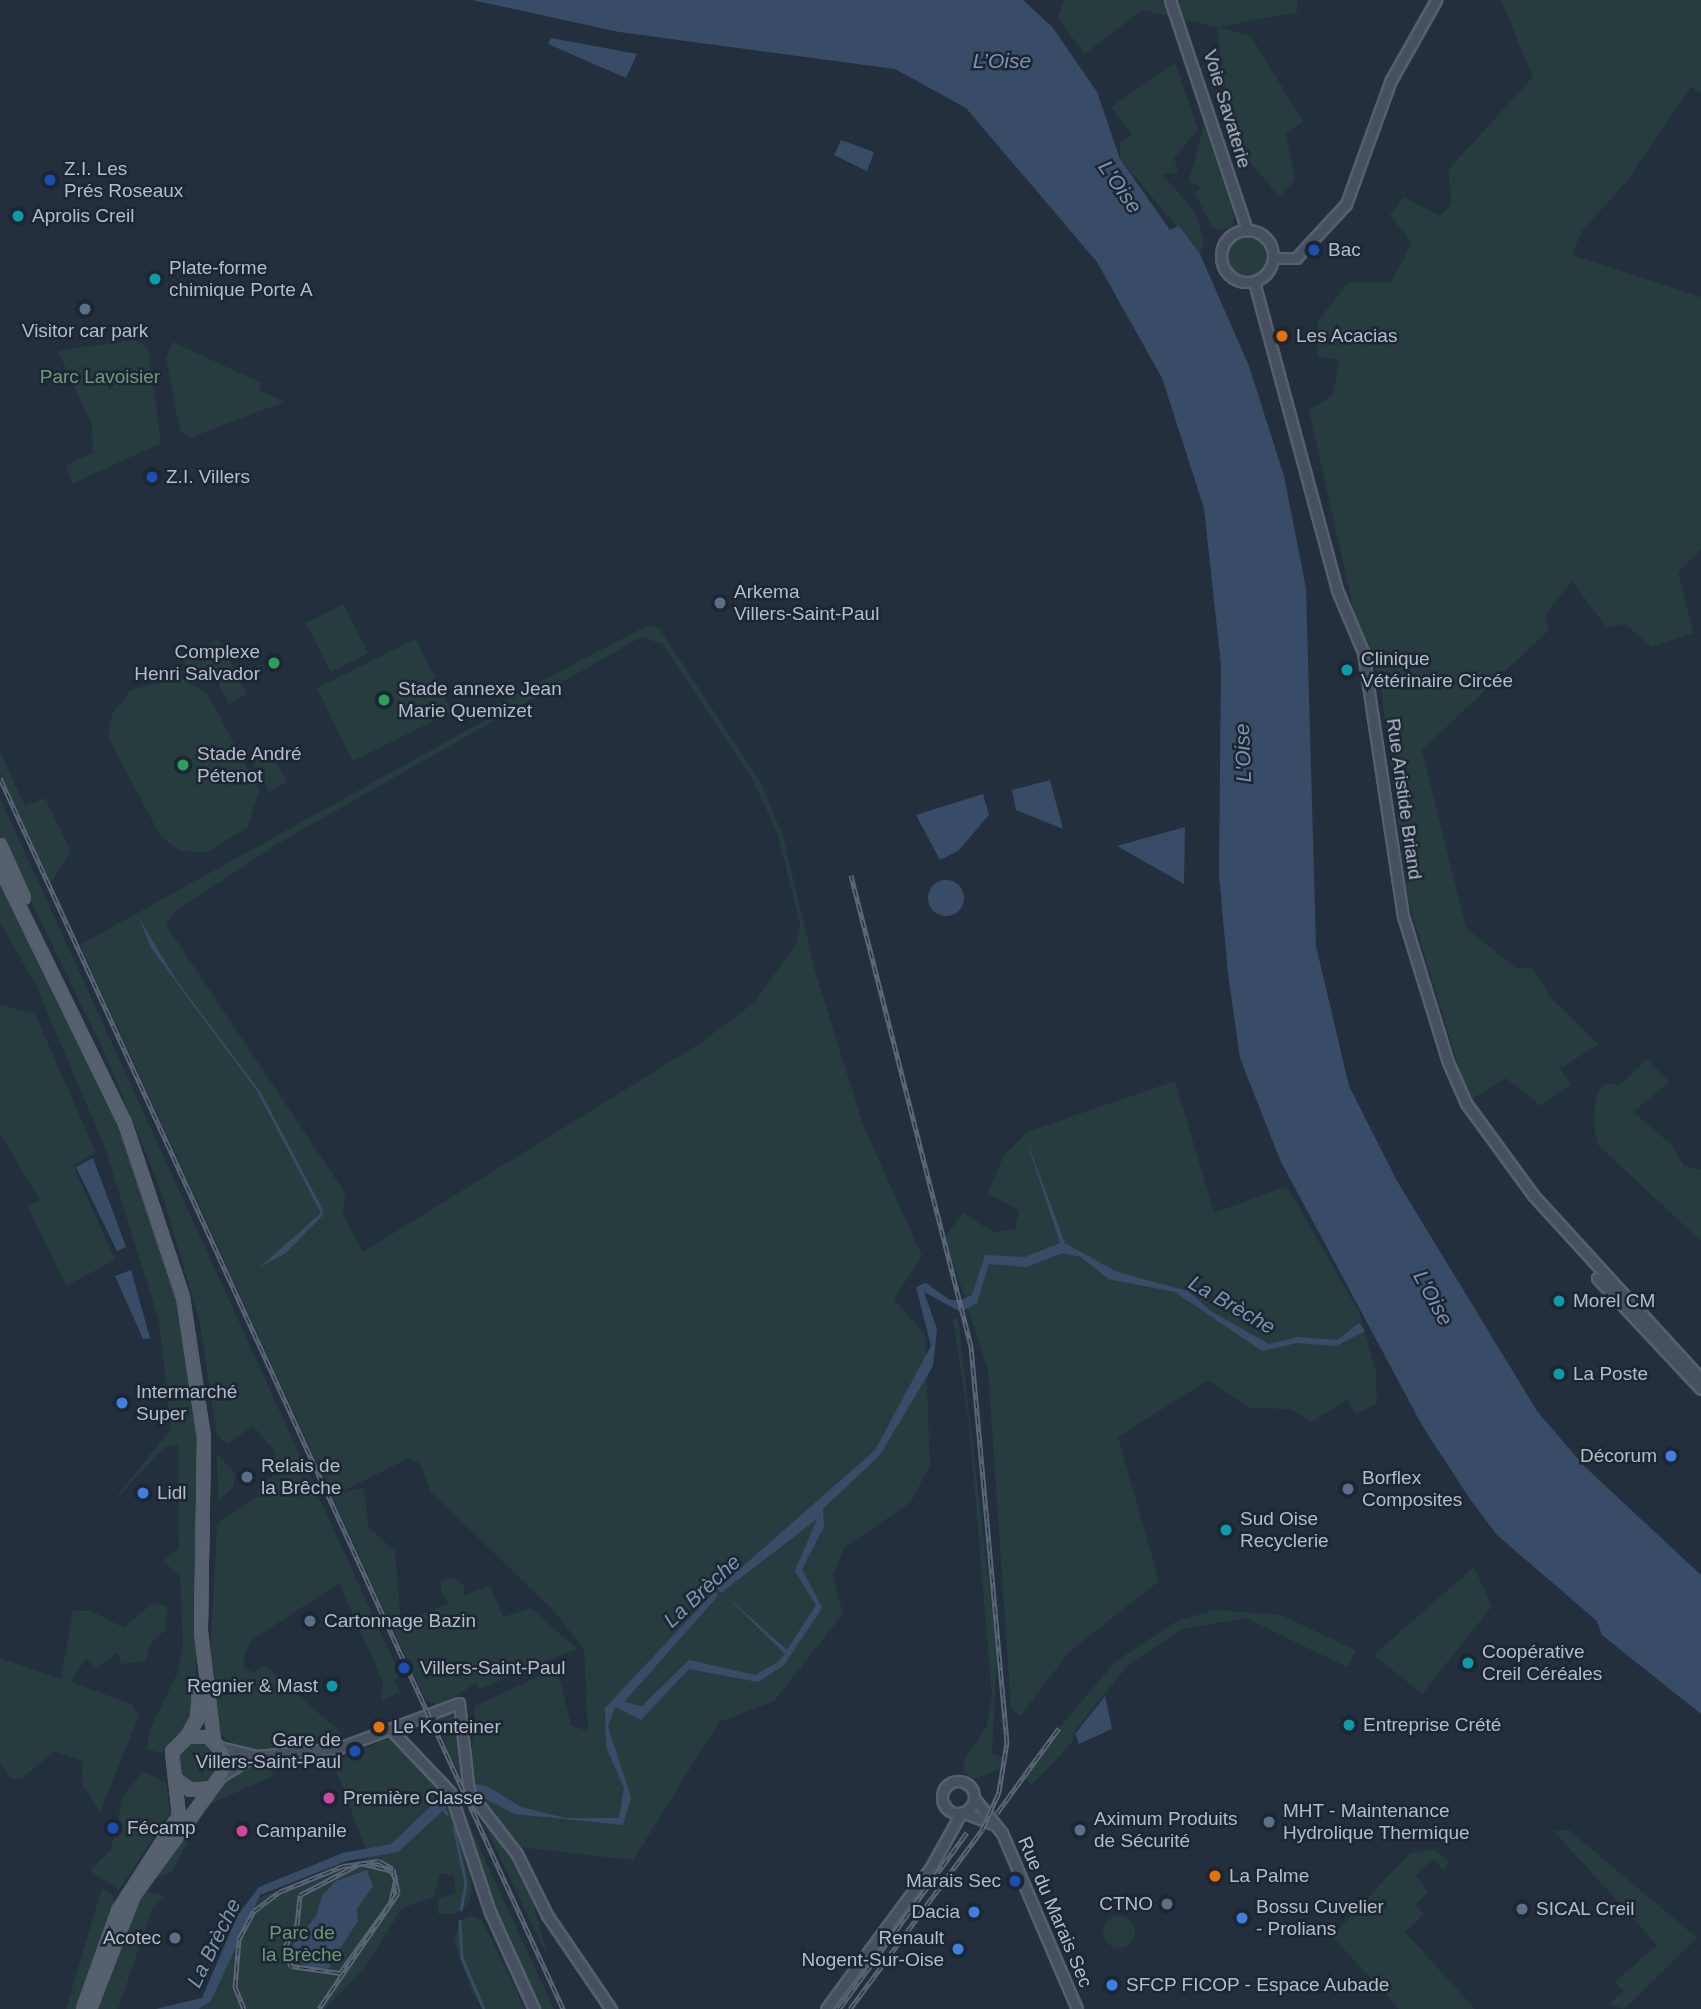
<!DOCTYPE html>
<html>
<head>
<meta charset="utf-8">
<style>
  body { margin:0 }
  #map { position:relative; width:1701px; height:2009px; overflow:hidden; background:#242f3e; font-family:Helvetica,sans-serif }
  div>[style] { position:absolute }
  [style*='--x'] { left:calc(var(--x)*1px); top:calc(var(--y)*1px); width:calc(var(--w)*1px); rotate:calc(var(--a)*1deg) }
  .green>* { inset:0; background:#263c3f }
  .round { border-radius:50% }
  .water>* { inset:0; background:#394c67 }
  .stream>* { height:2.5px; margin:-1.25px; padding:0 1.25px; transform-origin:1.25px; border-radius:1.25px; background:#394c67 }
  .roads { filter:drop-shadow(2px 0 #565f6c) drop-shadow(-2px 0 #565f6c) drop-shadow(0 2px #565f6c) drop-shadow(0 -2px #565f6c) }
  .secondary>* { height:9px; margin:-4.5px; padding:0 4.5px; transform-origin:4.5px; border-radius:4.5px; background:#465061 }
  .secondary>.ring { margin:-4.5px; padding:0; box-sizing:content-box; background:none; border:9px solid #465061; border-radius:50% }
  .primary>* { height:10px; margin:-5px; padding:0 5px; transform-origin:5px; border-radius:5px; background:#56606e }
  .rail>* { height:5px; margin-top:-2.5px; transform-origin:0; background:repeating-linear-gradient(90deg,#1d2633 0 8px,#5a6575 0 16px); box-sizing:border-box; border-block:2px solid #5a6575 }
  .dots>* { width:19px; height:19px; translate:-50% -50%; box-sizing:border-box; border:4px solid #1d2633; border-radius:50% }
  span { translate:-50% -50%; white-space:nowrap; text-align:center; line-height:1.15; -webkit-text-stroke:5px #1d2633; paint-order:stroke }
  .street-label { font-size:19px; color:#b4bcc9 }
  .poi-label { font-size:19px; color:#b4bcc9 }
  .left { translate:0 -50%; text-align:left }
  .right { translate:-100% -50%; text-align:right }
  .park-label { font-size:19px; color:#6b9a76 }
  .water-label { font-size:21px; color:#7c92b1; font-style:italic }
</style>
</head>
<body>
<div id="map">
  <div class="green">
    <i style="clip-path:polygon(1064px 0,1297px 0,1297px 12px,1219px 27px,1251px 36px,1303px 122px,1286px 133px,1295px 180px,1279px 197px,1231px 139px,1217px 27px,1142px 10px,1085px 54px,1058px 19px)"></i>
    <i style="clip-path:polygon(1501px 0,1701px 0,1701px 93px,1691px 87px,1626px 182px,1581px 232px,1572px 255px,1701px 297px,1701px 549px,1678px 572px,1693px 633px,1652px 647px,1625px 624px,1606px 627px,1572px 581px,1545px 615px,1549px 630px,1422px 750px,1466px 928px,1516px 968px,1532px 967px,1550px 997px,1598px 1044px,1560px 1069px,1571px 1084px,1541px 1106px,1506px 1078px,1470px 1100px,1459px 1068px,1408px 901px,1380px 682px,1386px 673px,1377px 673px,1356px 620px,1309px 410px,1333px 395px,1339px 360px,1317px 356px,1318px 321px,1349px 282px,1391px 283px,1412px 243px,1390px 215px,1404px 197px,1441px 216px,1452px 204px,1448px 170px,1533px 77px)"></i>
    <i style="clip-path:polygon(1175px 63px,1198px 129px,1174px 158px,1178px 172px,1162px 174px,1195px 212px,1204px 241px,1200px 254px,1120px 159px,1120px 143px,1132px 135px,1111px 107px)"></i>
    <i style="clip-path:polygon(1204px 124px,1235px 212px,1232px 226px,1223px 230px,1212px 227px,1195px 194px,1201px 187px,1189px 181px)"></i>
    <i class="round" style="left:1226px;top:237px;width:40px;height:40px"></i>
    <i style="clip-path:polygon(134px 340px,148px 348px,161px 443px,72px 484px,66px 465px,93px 453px,92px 425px,58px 351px)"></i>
    <i style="clip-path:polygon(173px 342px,261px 383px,259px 390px,284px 402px,189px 438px,180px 431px,166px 358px)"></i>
    <i style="clip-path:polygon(343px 604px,368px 653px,331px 672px,306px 623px)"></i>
    <i style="clip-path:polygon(evenodd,647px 626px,659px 628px,761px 783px,783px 836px,815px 971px,863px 1125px,922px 1256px,894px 1299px,925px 1335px,930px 1465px,911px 1502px,844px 1548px,833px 1574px,843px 1614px,774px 1701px,719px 1722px,633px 1860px,517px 1847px,480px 1800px,470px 1777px,475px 1706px,557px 1668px,571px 1725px,588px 1731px,584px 1649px,553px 1610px,430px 1491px,421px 1464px,409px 1458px,341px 1492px,364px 1488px,369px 1528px,395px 1551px,401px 1623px,450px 1603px,441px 1594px,441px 1581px,453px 1578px,464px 1586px,464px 1596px,490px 1585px,503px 1617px,531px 1608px,577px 1649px,479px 1689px,476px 1683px,440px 1706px,426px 1701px,80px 945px,491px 717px,488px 709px,647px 626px,641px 637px,663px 644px,753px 780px,778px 835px,800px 924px,796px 944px,755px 1002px,699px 1044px,363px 1252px,343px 1214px,345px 1193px,166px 925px,173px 913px,274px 846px,641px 637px)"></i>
    <i style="clip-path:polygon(218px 639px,247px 694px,229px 704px,210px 667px,192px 676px,182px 658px)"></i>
    <i style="clip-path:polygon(416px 639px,452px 712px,353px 761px,317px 688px)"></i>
    <i style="clip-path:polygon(179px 677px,207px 693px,259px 790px,248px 827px,207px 852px,180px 851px,161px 837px,108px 737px,112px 714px,131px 690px)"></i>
    <i style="clip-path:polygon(267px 746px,287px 782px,269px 792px,249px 756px)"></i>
    <i style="clip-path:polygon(0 752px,25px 806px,45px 798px,71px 852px,51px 883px,0 772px)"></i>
    <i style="clip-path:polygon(0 798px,400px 1675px,394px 1680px,400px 1692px,381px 1701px,383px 1682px,339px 1583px,252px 1640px,243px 1656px,245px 1668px,254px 1673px,265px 1665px,342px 1734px,342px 1742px,242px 1751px,217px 1731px,209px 1679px,217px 1524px,258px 1496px,261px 1482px,273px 1477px,276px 1452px,253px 1426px,227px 1444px,217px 1435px,199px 1319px,162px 1193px,104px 1052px,14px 866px,0 833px)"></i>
    <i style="clip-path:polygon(0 883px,60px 993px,129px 1144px,179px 1298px,194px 1378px,202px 1512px,194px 1711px,192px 1722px,161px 1753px,147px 1749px,149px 1731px,178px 1672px,183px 1644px,180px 1576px,163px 1561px,179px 1548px,178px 1444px,165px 1447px,108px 1507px,171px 1429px,159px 1321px,105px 1148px,35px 983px,0 923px)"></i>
    <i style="clip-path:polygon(0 1005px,35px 1014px,96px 1153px,73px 1165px,115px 1260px,66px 1286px,28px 1207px,40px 1200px,0 1134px)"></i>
    <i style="clip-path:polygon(1647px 1059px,1669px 1082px,1633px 1112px,1672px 1145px,1684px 1166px,1701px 1170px,1701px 1241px,1598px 1145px,1593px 1122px,1597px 1095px,1605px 1083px,1620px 1085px)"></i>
    <i style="clip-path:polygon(1175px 1081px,1214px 1213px,1287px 1186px,1359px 1312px,1376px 1372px,1377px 1404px,1356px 1414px,1347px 1400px,1311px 1422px,1291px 1409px,1250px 1408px,1208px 1380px,1118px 1437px,1159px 1581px,1069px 1652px,1020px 1716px,1011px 1708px,988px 1370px,945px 1237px,963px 1213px,993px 1232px,1015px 1229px,1019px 1211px,988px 1193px,1004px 1155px,1027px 1132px)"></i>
    <i style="clip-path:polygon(958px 1318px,997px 1655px,992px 1754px,1002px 1757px,1002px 1768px,975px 1779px,964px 1772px,963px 1762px,987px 1726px,992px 1696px,969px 1423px,953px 1320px)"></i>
    <i style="clip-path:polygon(217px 1454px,235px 1473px,234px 1486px,218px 1502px)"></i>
    <i style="clip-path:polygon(1474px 1567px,1492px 1606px,1422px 1694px,1374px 1655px)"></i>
    <i style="clip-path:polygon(162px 1604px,168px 1607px,165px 1630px,151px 1643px,146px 1661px,121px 1664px,118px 1652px,96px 1668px,86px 1658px,71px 1682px,131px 1704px,139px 1716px,100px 1812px,83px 1785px,82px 1761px,54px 1751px,21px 1779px,11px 1779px,0 1763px,0 1658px,61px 1679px,73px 1611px,91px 1611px,124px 1628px,150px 1605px)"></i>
    <i style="clip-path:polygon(1215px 1610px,1281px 1615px,1357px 1651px,1347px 1667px,1246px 1618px,1183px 1629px,1129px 1664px,1075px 1730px,1072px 1742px,1032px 1785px,1026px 1780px,1022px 1772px,1115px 1662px,1177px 1621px)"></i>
    <i style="clip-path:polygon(450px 1713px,461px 1725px,461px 1779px,434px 1718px)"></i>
    <i style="clip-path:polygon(389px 1738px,434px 1775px,452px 1810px,472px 1886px,469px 1903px,455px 1914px,438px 1914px,439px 1898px,456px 1894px,454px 1876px,440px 1873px,434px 1897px,402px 1908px,363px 1970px,325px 2009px,199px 2009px,212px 2000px,255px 1899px,369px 1858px,333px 1762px)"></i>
    <i class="round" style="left:176px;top:1741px;width:44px;height:44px"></i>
    <i style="clip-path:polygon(267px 1761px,274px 1769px,271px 1777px,207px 1805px,172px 1872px,150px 1881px,148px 1892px,165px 1896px,152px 1909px,118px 2009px,95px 2009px,147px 1881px,228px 1776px)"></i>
    <i style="clip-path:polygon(144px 1771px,166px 1783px,170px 1813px,119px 1890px,90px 1871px,111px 1850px,123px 1796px)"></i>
    <i style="clip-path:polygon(476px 1809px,524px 1870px,548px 1958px,483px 1822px)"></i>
    <i style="clip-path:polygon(465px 1814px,486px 1862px,554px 2009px,540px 2009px,498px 1924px)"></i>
    <i style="clip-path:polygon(1569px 1830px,1697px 1938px,1624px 2009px,1609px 2004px,1624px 1991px,1615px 1982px,1657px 1945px,1554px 1831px)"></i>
    <i style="clip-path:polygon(1434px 1849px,1450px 1862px,1443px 1869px,1433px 1859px,1416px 1875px,1428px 1892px,1415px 1904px,1424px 1914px,1405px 1932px,1475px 2009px,1399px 2009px,1332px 1936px,1410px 1853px)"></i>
    <i style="clip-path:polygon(102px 1888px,113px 1895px,113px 1905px,80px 2009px,66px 2009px)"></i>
    <i class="round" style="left:1103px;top:1916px;width:32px;height:32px"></i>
    <i style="clip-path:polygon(469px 1916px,482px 1920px,525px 2009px,484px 2009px,473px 1994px,454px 1940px,460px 1921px)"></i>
  </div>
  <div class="water">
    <i style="clip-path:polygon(472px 0,1023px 0,1053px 28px,1097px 92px,1120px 159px,1170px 230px,1179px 226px,1200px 254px,1249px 366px,1284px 476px,1306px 588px,1316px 946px,1349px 1086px,1397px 1181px,1537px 1411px,1584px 1466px,1701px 1575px,1701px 1714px,1602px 1635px,1597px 1621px,1497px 1535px,1470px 1499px,1423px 1427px,1280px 1160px,1240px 1058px,1228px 973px,1219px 875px,1221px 665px,1204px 508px,1162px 378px,1097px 262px,966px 108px,895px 69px,619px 32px)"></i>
    <i style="clip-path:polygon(551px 38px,637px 54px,626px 78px,548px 44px)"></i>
    <i style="clip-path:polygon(841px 140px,874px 152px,867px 171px,834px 155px)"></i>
    <i style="clip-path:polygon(1050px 780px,1063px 829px,1016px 810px,1012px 790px)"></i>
    <i style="clip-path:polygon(983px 794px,989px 815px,958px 851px,940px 860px,916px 815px)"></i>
    <i style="clip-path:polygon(1185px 827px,1184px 884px,1117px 846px)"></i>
    <i class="round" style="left:928px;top:880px;width:36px;height:36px"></i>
    <i style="clip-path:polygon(139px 918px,175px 978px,261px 1093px,323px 1210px,322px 1216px,286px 1253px,260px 1267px,321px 1213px,257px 1091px,151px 948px)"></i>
    <i style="clip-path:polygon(1025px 1136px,1065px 1243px,1117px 1272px,1188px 1291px,1212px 1312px,1269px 1344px,1298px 1337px,1337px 1340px,1359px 1323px,1365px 1331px,1336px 1346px,1297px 1343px,1262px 1351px,1175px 1292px,1108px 1279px,1081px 1257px,1063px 1253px,1027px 1267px,989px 1264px,977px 1303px,961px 1312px,924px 1292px,937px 1329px,933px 1366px,880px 1455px,823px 1509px,824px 1527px,802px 1569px,822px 1608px,784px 1665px,758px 1682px,689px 1669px,641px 1720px,615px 1707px,608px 1727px,631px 1797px,623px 1825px,515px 1814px,474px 1793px,469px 1783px,487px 1786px,521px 1807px,565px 1818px,619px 1818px,624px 1788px,606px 1747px,605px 1708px,715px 1591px,718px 1596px,624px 1702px,642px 1706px,689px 1660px,755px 1675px,778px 1662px,785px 1654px,725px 1595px,787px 1650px,816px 1605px,795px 1571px,817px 1519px,721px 1593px,717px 1589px,875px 1450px,931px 1346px,916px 1287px,926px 1283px,950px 1300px,962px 1300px,972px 1295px,985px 1255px,1025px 1257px,1060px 1243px)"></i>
    <i style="clip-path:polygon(93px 1158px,126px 1247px,117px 1251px,76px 1167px)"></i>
    <i style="clip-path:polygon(131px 1270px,150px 1338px,143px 1339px,115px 1276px)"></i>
    <i style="clip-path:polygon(1105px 1696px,1112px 1729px,1079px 1744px,1075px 1734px)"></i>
    <i style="clip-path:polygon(447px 1791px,447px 1807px,398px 1852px,347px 1861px,260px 1895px,211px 2001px,199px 2009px,156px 2009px,202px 1998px,237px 1916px,259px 1887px,343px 1853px,391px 1844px)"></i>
    <i style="clip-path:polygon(367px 1870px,373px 1886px,357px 1909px,358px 1921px,339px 1950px,324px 1949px,331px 1967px,322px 1971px,303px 1965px,292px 1946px,316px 1916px,322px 1896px,336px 1881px)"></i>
  </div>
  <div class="stream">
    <i style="--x:452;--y:1796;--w:15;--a:-20"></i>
    <i style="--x:442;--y:1805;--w:10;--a:61"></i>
    <i style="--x:454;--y:1827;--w:57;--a:77.9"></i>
    <i style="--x:466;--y:1883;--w:27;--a:100"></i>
    <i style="--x:460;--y:1921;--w:37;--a:87"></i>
    <i style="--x:462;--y:1958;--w:56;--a:66.7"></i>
  </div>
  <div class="roads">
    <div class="secondary">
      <i style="--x:1170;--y:0;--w:243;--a:71.5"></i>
      <i class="ring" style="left:1221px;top:230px;width:43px;height:43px"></i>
      <i style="--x:1273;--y:258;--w:23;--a:0"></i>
      <i style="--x:1296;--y:258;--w:74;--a:-47.2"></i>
      <i style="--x:1346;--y:204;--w:132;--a:-70.1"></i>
      <i style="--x:1391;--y:80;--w:92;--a:-60.6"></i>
      <i style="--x:1254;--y:282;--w:319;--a:74.9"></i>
      <i style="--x:1337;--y:590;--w:67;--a:67.2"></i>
      <i style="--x:1363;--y:652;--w:267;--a:81.4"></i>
      <i style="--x:1403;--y:916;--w:153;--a:72.9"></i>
      <i style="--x:1448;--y:1062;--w:45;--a:66.3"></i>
      <i style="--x:1466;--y:1103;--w:114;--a:53.9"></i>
      <i style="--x:1533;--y:1195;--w:249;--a:47.6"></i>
      <i style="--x:1597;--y:1278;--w:152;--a:46.9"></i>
      <i style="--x:392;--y:1731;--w:84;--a:46.4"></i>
      <i style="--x:450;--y:1792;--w:126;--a:71.6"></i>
      <i style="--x:490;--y:1912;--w:107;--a:65.6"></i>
      <i style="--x:220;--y:1747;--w:38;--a:14"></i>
      <i style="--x:257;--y:1756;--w:82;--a:-5.6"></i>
      <i style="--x:339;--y:1748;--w:128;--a:-20.6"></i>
      <i style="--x:459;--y:1703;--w:90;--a:83.6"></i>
      <i style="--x:469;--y:1792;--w:78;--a:52.3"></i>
      <i style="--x:517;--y:1854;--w:68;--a:63.8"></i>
      <i style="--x:547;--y:1915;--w:114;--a:55.8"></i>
      <i style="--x:221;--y:1776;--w:36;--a:-32"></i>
      <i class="ring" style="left:942px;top:1781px;width:23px;height:23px"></i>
      <i style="--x:974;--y:1798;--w:45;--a:51.3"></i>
      <i style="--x:1002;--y:1833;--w:191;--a:66.9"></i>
      <i style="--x:963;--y:1812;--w:31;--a:22"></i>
      <i style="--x:826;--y:2009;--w:177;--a:-53.5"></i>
      <i style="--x:931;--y:1867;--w:62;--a:-60.9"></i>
    </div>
    <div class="primary">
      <i style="--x:0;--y:845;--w:58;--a:65.6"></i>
      <i style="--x:0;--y:867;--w:285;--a:64"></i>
      <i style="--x:125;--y:1123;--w:183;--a:71.6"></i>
      <i style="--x:183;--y:1297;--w:142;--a:81.5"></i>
      <i style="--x:204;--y:1437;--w:195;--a:90.9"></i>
      <i style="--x:201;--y:1632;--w:110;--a:83.2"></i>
      <i style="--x:187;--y:1737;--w:21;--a:-61"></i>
      <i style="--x:197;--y:1719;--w:28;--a:-86"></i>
      <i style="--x:176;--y:1780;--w:18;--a:34"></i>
      <i style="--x:191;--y:1790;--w:18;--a:-6"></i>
      <i style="--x:83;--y:2009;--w:104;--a:-70.3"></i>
      <i style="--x:118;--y:1911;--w:113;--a:-57.3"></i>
      <i style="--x:179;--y:1816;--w:64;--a:-96.2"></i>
      <i style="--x:172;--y:1752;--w:21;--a:-45"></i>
      <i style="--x:187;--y:1737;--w:22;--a:0"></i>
      <i style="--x:209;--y:1737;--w:21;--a:47"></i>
      <i style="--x:223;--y:1752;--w:21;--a:90"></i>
      <i style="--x:223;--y:1773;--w:151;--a:126.1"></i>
      <i style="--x:134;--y:1895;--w:122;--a:111.1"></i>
    </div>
  </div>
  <div class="rail">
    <i style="--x:0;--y:778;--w:1354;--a:65.42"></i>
    <i style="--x:997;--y:1813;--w:105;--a:-53.9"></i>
    <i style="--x:361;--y:1863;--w:30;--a:14"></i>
    <i style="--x:390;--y:1870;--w:10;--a:53"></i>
    <i style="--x:396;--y:1878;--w:25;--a:102"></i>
    <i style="--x:391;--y:1902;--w:87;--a:125.7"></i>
    <i style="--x:340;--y:1973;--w:49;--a:-171.9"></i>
    <i style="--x:291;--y:1966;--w:18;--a:-112"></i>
    <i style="--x:284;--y:1949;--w:27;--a:-62"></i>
    <i style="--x:297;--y:1925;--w:30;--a:-84"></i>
    <i style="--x:300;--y:1895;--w:69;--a:-27.7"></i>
    <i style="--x:244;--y:2009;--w:24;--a:-112"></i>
    <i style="--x:235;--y:1987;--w:48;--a:-85.2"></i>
    <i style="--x:239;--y:1939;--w:32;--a:-62"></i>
    <i style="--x:254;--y:1911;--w:31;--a:-37"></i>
    <i style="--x:279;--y:1892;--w:69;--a:-22.1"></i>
    <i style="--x:343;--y:1866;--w:36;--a:-8"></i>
    <i style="--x:379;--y:1861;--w:16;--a:30"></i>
    <i style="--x:393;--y:1869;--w:25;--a:78"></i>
    <i style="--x:398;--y:1893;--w:140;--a:124.3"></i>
    <i style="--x:839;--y:2009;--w:218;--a:-54.1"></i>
    <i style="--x:850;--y:2009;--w:222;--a:-53.6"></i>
    <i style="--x:982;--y:1830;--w:42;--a:-65.9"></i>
    <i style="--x:999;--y:1792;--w:51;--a:-80.9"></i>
    <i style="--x:1007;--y:1742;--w:398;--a:-95.2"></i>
    <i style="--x:971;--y:1346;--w:486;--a:-104.3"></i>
  </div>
  <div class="dots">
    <i style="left:50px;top:180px;background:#1a4fb4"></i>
    <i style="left:18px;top:216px;background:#0f9aa8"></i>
    <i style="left:1314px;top:250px;background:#1a4fb4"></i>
    <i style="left:155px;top:279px;background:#0f9aa8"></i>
    <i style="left:85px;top:309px;background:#5c6f8a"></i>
    <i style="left:1282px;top:336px;background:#e8710a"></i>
    <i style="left:152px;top:477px;background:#1a4fb4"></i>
    <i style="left:720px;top:603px;background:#5c6f8a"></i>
    <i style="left:274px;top:663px;background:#2e9e5b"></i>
    <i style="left:1347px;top:670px;background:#0f9aa8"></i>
    <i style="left:384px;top:700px;background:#2e9e5b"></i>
    <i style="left:183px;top:765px;background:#2e9e5b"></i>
    <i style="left:1559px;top:1301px;background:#0f9aa8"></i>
    <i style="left:1559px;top:1374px;background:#0f9aa8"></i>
    <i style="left:122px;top:1403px;background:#3f7fe0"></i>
    <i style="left:1671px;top:1456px;background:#3f7fe0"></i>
    <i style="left:247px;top:1477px;background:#5c6f8a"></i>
    <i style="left:1348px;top:1489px;background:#5c6f8a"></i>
    <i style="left:143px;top:1493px;background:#3f7fe0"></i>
    <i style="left:1226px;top:1530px;background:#0f9aa8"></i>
    <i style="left:310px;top:1621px;background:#5c6f8a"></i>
    <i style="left:1468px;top:1663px;background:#0f9aa8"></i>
    <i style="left:404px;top:1668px;background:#1a4fb4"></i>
    <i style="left:332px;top:1686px;background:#0f9aa8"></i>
    <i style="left:1349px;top:1725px;background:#0f9aa8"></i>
    <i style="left:379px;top:1727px;background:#e8710a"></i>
    <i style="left:355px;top:1751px;background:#1a4fb4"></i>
    <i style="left:329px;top:1798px;background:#d1479c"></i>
    <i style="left:1269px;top:1822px;background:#5c6f8a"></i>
    <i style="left:113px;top:1828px;background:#1a4fb4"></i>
    <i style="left:1080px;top:1830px;background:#5c6f8a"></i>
    <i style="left:242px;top:1831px;background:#d1479c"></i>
    <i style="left:1215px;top:1876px;background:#e8710a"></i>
    <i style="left:1015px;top:1881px;background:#1a4fb4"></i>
    <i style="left:1167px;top:1904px;background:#5c6f8a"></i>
    <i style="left:1522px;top:1909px;background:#5c6f8a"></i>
    <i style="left:974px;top:1912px;background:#3f7fe0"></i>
    <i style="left:1242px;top:1918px;background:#3f7fe0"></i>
    <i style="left:175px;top:1938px;background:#5c6f8a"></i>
    <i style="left:958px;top:1949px;background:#3f7fe0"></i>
    <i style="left:1112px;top:1985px;background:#3f7fe0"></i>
  </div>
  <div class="street-label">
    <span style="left:1227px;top:109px;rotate:73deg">Voie Savaterie</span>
    <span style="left:1404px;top:799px;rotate:82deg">Rue Aristide Briand</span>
    <span style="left:1055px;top:1912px;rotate:67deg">Rue du Marais Sec</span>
  </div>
  <div class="poi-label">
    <span class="left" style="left:64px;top:180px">Z.I. Les<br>Prés Roseaux</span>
    <span class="left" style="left:32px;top:216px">Aprolis Creil</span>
    <span class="left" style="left:1328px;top:250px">Bac</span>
    <span class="left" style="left:169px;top:279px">Plate-forme<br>chimique Porte A</span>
    <span style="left:85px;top:331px">Visitor car park</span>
    <span class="left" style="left:1296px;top:336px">Les Acacias</span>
    <span class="left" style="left:166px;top:477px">Z.I. Villers</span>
    <span class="left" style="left:734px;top:603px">Arkema<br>Villers-Saint-Paul</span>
    <span class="right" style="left:260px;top:663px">Complexe<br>Henri Salvador</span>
    <span class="left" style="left:1361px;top:670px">Clinique<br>Vétérinaire Circée</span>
    <span class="left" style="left:398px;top:700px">Stade annexe Jean<br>Marie Quemizet</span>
    <span class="left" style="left:197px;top:765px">Stade André<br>Pétenot</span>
    <span class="left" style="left:1573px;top:1301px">Morel CM</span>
    <span class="left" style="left:1573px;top:1374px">La Poste</span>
    <span class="left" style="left:136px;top:1403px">Intermarché<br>Super</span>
    <span class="right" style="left:1657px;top:1456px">Décorum</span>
    <span class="left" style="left:261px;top:1477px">Relais de<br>la Brêche</span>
    <span class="left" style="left:1362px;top:1489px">Borflex<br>Composites</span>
    <span class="left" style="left:157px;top:1493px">Lidl</span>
    <span class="left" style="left:1240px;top:1530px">Sud Oise<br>Recyclerie</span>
    <span class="left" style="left:324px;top:1621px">Cartonnage Bazin</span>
    <span class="left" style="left:1482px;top:1663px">Coopérative<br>Creil Céréales</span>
    <span class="left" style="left:420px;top:1668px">Villers-Saint-Paul</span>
    <span class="right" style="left:318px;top:1686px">Regnier &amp; Mast</span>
    <span class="left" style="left:1363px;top:1725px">Entreprise Crété</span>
    <span class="left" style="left:393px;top:1727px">Le Konteiner</span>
    <span class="right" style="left:341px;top:1751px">Gare de<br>Villers-Saint-Paul</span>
    <span class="left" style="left:343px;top:1798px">Première Classe</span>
    <span class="left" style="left:1283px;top:1822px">MHT - Maintenance<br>Hydrolique Thermique</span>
    <span class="left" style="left:1094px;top:1830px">Aximum Produits<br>de Sécurité</span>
    <span class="left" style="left:127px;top:1828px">Fécamp</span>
    <span class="left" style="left:256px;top:1831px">Campanile</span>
    <span class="left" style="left:1229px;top:1876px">La Palme</span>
    <span class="right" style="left:1001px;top:1881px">Marais Sec</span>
    <span class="right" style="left:1153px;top:1904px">CTNO</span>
    <span class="left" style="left:1256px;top:1918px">Bossu Cuvelier<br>- Prolians</span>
    <span class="left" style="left:1536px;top:1909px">SICAL Creil</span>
    <span class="right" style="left:960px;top:1912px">Dacia</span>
    <span class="right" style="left:161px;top:1938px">Acotec</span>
    <span class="right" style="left:944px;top:1949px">Renault<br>Nogent-Sur-Oise</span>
    <span class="left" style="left:1126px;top:1985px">SFCP FICOP - Espace Aubade</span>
  </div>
  <div class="park-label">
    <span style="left:100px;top:377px">Parc Lavoisier</span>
    <span style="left:302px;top:1944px">Parc de<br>la Brèche</span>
  </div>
  <div class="water-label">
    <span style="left:1002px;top:61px">L’Oise</span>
    <span style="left:1120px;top:187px;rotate:55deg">L'Oise</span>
    <span style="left:1243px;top:753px;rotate:-92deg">L'Oise</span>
    <span style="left:1433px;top:1298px;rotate:61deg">L'Oise</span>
    <span style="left:1232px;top:1305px;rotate:30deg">La Brèche</span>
    <span style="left:702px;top:1591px;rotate:-43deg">La Brèche</span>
    <span style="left:214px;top:1943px;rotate:-64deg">La Brèche</span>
  </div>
</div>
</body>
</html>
